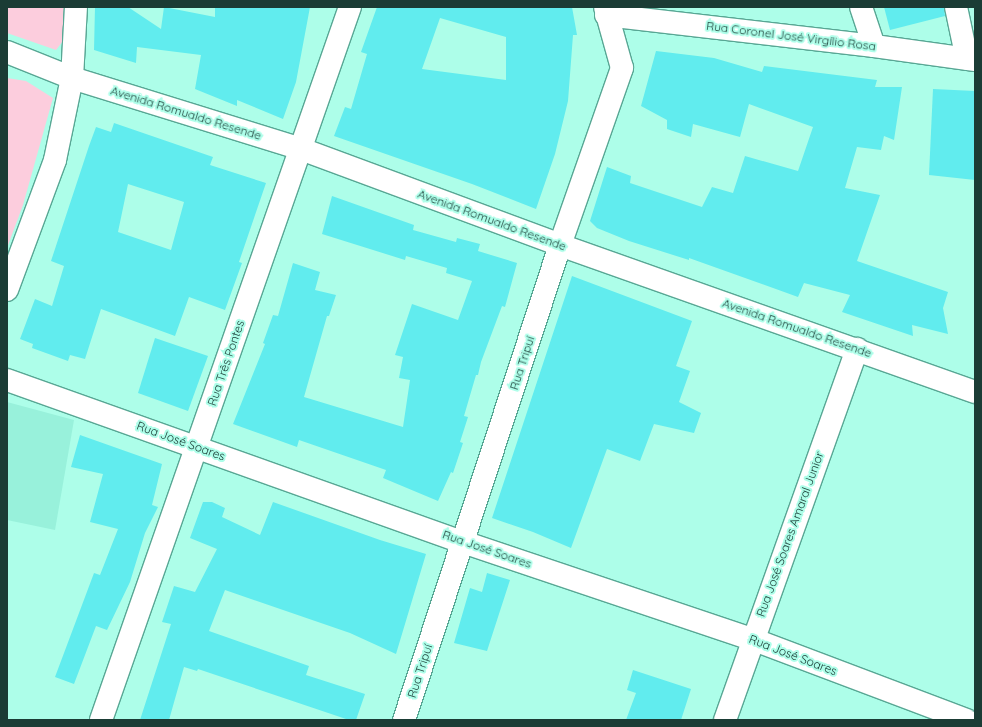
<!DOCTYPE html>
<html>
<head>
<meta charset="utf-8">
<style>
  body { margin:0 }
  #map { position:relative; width:982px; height:727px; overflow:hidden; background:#adfee9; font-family:Quicksand,sans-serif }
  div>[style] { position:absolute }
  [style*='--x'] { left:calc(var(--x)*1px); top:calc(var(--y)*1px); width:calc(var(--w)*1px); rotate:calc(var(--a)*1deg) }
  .built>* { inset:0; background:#98f1db }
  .green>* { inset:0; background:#fccddd }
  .building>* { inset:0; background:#61ecee }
  .roads { filter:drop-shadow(1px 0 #58a794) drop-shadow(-1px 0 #58a794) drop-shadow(0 1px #58a794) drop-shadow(0 -1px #58a794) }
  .street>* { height:22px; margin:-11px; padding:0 11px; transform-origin:11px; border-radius:11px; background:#fff }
  .secondary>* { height:22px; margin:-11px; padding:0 11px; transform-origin:11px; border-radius:11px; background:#fff }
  span { translate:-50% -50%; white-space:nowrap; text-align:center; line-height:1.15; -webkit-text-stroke:4px #adfee9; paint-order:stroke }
  .street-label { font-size:12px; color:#1b3c35 }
  .frame { position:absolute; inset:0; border:8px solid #1b3c35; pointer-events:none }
</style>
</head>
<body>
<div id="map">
  <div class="built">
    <i style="clip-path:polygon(7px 402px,74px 420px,55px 530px,7px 520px)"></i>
  </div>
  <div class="green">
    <i style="clip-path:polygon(7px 7px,68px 7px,63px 41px,56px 50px,7px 33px)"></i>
    <i style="clip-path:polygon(7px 78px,26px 81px,53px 98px,23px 205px,7px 248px)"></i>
  </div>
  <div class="building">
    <i style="clip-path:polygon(95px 7px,128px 7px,161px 29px,164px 7px,215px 17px,215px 7px,310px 7px,296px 82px,283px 119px,237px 100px,237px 106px,195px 89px,201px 55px,137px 47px,136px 63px,94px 50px)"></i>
    <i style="clip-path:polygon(evenodd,377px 7px,572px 7px,577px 35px,573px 35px,568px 101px,555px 154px,536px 209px,472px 184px,334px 136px,345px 107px,351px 109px,367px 54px,361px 52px,377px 7px,440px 18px,506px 37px,506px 80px,422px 69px,440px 18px)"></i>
    <i style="clip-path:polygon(884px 7px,944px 7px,945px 16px,890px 30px)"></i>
    <i style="clip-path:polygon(656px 51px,714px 58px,762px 72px,764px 66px,877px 80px,875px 87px,902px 87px,894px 140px,884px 136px,881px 150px,857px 147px,845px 188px,880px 195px,857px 261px,948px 292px,943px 308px,948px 334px,912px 325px,913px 336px,842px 312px,850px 295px,804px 283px,798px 297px,689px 258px,689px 260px,629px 241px,597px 228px,590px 221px,607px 167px,631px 176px,630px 183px,702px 207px,712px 187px,733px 193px,745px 156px,798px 171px,813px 127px,749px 104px,740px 137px,693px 124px,691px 137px,667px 129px,667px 120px,641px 106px)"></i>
    <i style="clip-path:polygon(933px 89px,975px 91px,975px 180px,929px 175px)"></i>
    <i style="clip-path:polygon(evenodd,114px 123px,213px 157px,210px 165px,266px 183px,239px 262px,242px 263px,225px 310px,189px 297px,175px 336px,101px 309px,85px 359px,70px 355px,68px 361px,32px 348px,33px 344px,20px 339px,35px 299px,52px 306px,64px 266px,51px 261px,89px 146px,96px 127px,111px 132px,114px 123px,128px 184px,184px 202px,171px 250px,118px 232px,128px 184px)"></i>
    <i style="clip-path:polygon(332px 196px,414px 225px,413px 230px,456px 242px,457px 238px,480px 244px,478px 251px,517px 263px,505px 307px,502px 306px,481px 362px,478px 375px,476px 375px,464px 416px,468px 417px,460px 442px,463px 443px,453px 473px,451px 472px,438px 501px,383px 478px,386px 470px,299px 440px,297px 447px,233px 424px,265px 344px,263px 343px,273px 315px,278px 316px,293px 263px,320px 272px,315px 290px,336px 295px,329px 316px,327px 316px,304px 397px,403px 427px,410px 380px,399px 378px,403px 357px,395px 355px,412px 304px,458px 320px,472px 281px,446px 273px,447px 268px,406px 256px,405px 260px,322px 234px)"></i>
    <i style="clip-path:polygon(572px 276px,692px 321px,676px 366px,690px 371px,679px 402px,701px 413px,694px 433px,654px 424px,640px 461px,607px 449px,571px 548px,533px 532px,492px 518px)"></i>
    <i style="clip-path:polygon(155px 338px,208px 356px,188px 411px,138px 393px)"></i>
    <i style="clip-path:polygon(80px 435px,162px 464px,152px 505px,158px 507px,145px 533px,130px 582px,107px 630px,96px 626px,74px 684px,55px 677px,94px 573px,100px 575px,118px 529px,90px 522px,103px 474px,71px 467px)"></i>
    <i style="clip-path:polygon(203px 502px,212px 502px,225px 508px,222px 517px,260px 535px,273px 502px,380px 540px,426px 554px,396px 654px,350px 633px,225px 590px,209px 631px,309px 666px,306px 675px,365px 694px,356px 720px,349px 720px,198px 669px,197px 671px,184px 667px,169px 720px,140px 720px,171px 624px,162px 622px,174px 586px,195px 592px,217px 549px,190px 538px)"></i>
    <i style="clip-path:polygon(487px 573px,510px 580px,487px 651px,454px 643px,470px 588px,482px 592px)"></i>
    <i style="clip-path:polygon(633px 670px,691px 689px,681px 720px,626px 720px,636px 693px,627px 690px)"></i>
  </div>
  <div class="roads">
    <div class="street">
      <i style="--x:861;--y:7;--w:41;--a:71.6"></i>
      <i style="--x:956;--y:7;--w:53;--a:78.1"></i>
      <i style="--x:606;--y:15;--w:270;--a:6.6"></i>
      <i style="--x:874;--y:46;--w:102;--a:7.9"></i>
      <i style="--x:7;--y:290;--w:139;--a:-69.7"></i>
      <i style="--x:55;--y:160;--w:84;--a:-78.3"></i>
      <i style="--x:72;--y:78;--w:71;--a:-86.8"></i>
      <i style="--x:7;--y:380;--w:484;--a:19.6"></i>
      <i style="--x:463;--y:542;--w:305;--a:18.6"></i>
      <i style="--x:752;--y:639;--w:229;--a:20.7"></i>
      <i style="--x:101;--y:720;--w:755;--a:-70.75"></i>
      <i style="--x:404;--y:720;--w:500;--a:-71.8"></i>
      <i style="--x:560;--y:245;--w:188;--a:-70.7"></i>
      <i style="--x:622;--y:68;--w:63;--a:-105.6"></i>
      <i style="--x:725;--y:720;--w:394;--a:-70.4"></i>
    </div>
    <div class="secondary">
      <i style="--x:7;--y:52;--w:70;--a:21.8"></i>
      <i style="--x:72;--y:78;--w:240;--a:17.2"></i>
      <i style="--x:301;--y:149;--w:276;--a:20.3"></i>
      <i style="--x:560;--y:245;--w:440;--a:19.5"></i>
    </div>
  </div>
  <div class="street-label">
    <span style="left:791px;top:36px;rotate:7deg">Rua Coronel José Virgílio Rosa</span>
    <span style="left:186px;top:113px;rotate:17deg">Avenida Romualdo Resende</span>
    <span style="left:492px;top:220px;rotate:20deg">Avenida Romualdo Resende</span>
    <span style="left:797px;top:328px;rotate:19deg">Avenida Romualdo Resende</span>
    <span style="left:226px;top:363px;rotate:-71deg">Rua Três Pontes</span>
    <span style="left:522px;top:363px;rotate:-72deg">Rua Tripuí</span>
    <span style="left:181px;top:441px;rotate:20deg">Rua José Soares</span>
    <span style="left:790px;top:534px;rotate:-70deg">Rua José Soares Amaral Junior</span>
    <span style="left:487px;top:549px;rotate:19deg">Rua José Soares</span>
    <span style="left:793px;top:655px;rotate:21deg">Rua José Soares</span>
    <span style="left:420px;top:671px;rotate:-72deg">Rua Tripuí</span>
  </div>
  <div class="frame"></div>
</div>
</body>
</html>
